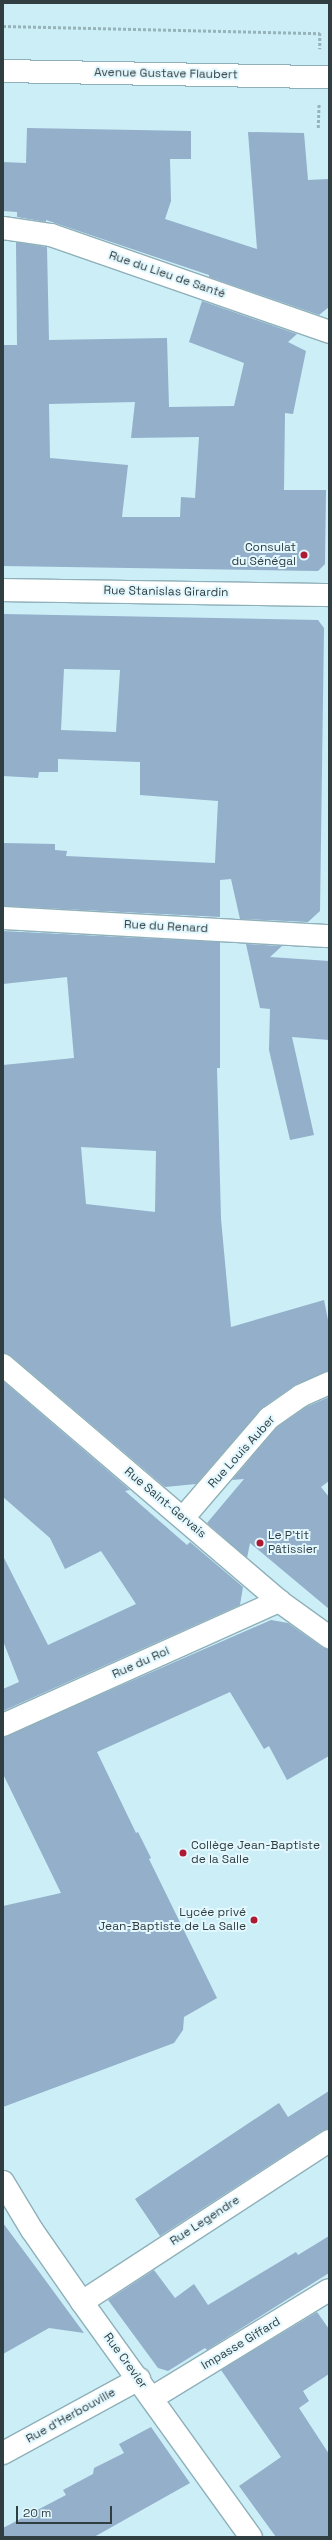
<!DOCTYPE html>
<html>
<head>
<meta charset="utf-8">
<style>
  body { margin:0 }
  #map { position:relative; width:332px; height:2540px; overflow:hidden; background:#cbeef7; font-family:"Space Grotesk",sans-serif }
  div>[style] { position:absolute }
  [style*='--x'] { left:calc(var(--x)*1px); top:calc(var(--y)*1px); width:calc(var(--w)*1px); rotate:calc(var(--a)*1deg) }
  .building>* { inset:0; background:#93afc9 }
  .path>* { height:2.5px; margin-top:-1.25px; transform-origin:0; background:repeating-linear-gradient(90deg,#97b3ba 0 3px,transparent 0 5px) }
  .roads { filter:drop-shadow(1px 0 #8fb0b9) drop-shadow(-1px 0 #8fb0b9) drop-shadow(0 1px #8fb0b9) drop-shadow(0 -1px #8fb0b9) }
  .minor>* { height:22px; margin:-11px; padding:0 11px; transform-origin:11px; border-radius:11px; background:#fff }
  .tertiary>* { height:22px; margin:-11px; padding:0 11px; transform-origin:11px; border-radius:11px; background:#fff }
  .dots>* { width:11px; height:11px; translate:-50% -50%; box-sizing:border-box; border:2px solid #e3f8fe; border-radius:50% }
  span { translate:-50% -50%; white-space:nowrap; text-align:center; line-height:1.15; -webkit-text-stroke:4px #e3f8fe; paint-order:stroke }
  .street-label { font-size:12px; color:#303e41 }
  .poi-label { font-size:12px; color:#303e41 }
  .right { translate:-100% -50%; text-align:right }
  .left { translate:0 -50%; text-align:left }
  .frame { position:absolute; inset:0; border:4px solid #303e41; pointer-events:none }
  .scale { position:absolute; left:16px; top:2506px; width:96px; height:18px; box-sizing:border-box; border:2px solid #303e41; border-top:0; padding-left:5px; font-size:12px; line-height:14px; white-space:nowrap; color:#303e41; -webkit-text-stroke:3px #e3f8fe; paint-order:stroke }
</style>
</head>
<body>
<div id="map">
  <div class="building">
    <i style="clip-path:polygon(27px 128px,191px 131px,191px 159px,170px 159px,171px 201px,165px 219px,257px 249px,248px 132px,304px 133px,308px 180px,329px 179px,329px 307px,319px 315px,209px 277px,209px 275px,46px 220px,46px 222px,17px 217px,17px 212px,3px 211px,3px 162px,26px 163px)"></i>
    <i style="clip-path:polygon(evenodd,16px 242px,47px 247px,49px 340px,167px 338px,169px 407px,234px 406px,244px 363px,189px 342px,202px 301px,297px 334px,288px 342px,306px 351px,293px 414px,285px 413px,284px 490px,326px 490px,325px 564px,318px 571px,3px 566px,3px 345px,17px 345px,16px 242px,135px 402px,131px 438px,199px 437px,195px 498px,181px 497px,180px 517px,122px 517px,128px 465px,50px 458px,49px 404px,135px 402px)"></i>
    <i style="clip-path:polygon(evenodd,3px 614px,318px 620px,324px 628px,320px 911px,308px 922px,240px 919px,231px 879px,220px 880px,220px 917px,3px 906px,3px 843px,55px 844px,55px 850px,67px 851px,66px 856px,215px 863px,218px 801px,140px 795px,140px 762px,58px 759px,58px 772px,39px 772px,38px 778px,3px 776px,3px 614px,64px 669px,120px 670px,116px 732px,61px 730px,64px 669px)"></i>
    <i style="clip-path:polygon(evenodd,3px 931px,220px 942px,220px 1068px,217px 1068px,221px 1219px,231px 1327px,324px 1300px,329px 1325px,329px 1371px,295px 1385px,262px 1408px,196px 1484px,165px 1487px,11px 1356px,3px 1353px,3px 1065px,74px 1058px,67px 977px,3px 984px,3px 931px,81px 1147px,156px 1151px,155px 1212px,86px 1204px,81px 1147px)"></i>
    <i style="clip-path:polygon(246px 944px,282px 946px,270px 957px,329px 961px,329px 1040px,292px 1037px,314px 1135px,290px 1140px,269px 1050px,270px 1009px,260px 1008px)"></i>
    <i style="clip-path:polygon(3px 1381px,130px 1490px,125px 1491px,187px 1545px,190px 1542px,243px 1587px,240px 1605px,3px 1711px,3px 1689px,19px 1682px,3px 1641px,3px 1556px,48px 1645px,136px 1604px,101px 1551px,65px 1569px,50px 1538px,3px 1497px)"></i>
    <i style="clip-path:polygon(329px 1397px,329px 1481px,321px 1487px,329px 1497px,329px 1609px,250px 1543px,247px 1558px,207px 1523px,244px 1479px,232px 1480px,277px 1427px,306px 1407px)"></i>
    <i style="clip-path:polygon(271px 1620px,288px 1623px,322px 1647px,329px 1649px,329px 1756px,287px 1780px,269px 1746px,264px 1749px,230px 1692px,97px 1752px,136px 1833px,138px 1832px,151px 1858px,149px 1859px,217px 1998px,184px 2017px,183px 2030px,174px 2043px,3px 2107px,3px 1906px,61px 1893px,3px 1774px,3px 1737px)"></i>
    <i style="clip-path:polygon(329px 2091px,329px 2129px,322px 2131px,160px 2236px,135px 2199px,279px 2103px,288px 2117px)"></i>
    <i style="clip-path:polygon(3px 2223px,29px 2258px,84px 2333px,49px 2328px,3px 2354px)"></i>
    <i style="clip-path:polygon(329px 2236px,329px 2273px,207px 2350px,205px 2348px,168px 2371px,158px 2368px,108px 2300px,154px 2270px,175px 2298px,194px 2284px,208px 2305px,296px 2252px,298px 2255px)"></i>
    <i style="clip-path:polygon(317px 2312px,329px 2329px,329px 2374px,303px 2391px,309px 2401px,299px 2408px,329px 2454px,329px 2537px,276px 2537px,239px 2486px,281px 2457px,221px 2370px)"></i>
    <i style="clip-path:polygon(151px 2427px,190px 2483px,94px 2537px,3px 2537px,3px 2528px,66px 2495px,63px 2490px,93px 2474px,94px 2468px,124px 2453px,119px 2444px)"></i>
  </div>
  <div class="path">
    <i style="--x:3;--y:26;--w:317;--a:1.3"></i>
    <i style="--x:320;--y:33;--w:16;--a:90"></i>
    <i style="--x:318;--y:128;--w:24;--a:-88"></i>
  </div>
  <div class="roads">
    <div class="minor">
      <i style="--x:3;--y:71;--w:326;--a:1.1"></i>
      <i style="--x:3;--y:228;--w:49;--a:8.3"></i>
      <i style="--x:51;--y:235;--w:294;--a:19.2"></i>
      <i style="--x:183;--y:1518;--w:132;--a:-49.3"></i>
      <i style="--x:269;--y:1418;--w:38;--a:-35"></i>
      <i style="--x:300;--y:1396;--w:32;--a:-24"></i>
      <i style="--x:3;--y:1725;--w:303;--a:-24.2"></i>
      <i style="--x:82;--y:2302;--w:295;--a:-33.1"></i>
      <i style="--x:152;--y:2398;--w:207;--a:-31.4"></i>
      <i style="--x:3;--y:2453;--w:155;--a:-28.6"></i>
    </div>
    <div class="tertiary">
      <i style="--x:3;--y:590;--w:326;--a:0.9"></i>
      <i style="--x:3;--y:918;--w:326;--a:3.2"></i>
      <i style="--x:3;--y:1365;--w:363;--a:40.5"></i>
      <i style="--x:279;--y:1601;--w:62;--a:35.8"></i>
      <i style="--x:3;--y:2182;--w:56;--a:58.9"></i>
      <i style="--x:32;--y:2230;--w:88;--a:55.2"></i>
      <i style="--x:82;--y:2302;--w:289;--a:54.3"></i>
    </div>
  </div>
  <div class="dots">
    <i style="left:304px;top:555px;background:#ae1a34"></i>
    <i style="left:260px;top:1543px;background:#ae1a34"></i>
    <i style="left:183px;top:1853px;background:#ae1a34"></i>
    <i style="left:254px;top:1920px;background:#ae1a34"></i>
  </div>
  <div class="street-label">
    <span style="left:166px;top:74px;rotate:1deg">Avenue Gustave Flaubert</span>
    <span style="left:167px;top:275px;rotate:19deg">Rue du Lieu de Santé</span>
    <span style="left:166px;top:592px;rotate:1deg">Rue Stanislas Girardin</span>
    <span style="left:166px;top:927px;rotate:3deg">Rue du Renard</span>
    <span style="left:242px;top:1452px;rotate:-48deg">Rue Louis Auber</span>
    <span style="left:165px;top:1503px;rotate:40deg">Rue Saint-Gervais</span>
    <span style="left:141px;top:1663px;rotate:-24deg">Rue du Roi</span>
    <span style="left:205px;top:2221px;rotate:-33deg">Rue Legendre</span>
    <span style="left:241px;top:2344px;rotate:-31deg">Impasse Giffard</span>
    <span style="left:125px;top:2361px;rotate:54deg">Rue Crevier</span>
    <span style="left:71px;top:2416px;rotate:-29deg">Rue d'Herbouville</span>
  </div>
  <div class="poi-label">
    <span class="right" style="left:296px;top:555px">Consulat<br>du Sénégal</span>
    <span class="left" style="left:268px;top:1543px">Le P'tit<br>Pâtissier</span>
    <span class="left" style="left:191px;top:1853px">Collège Jean-Baptiste<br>de la Salle</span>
    <span class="right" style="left:246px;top:1920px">Lycée privé<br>Jean-Baptiste de La Salle</span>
  </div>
  <div class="frame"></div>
  <div class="scale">20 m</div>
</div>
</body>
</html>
